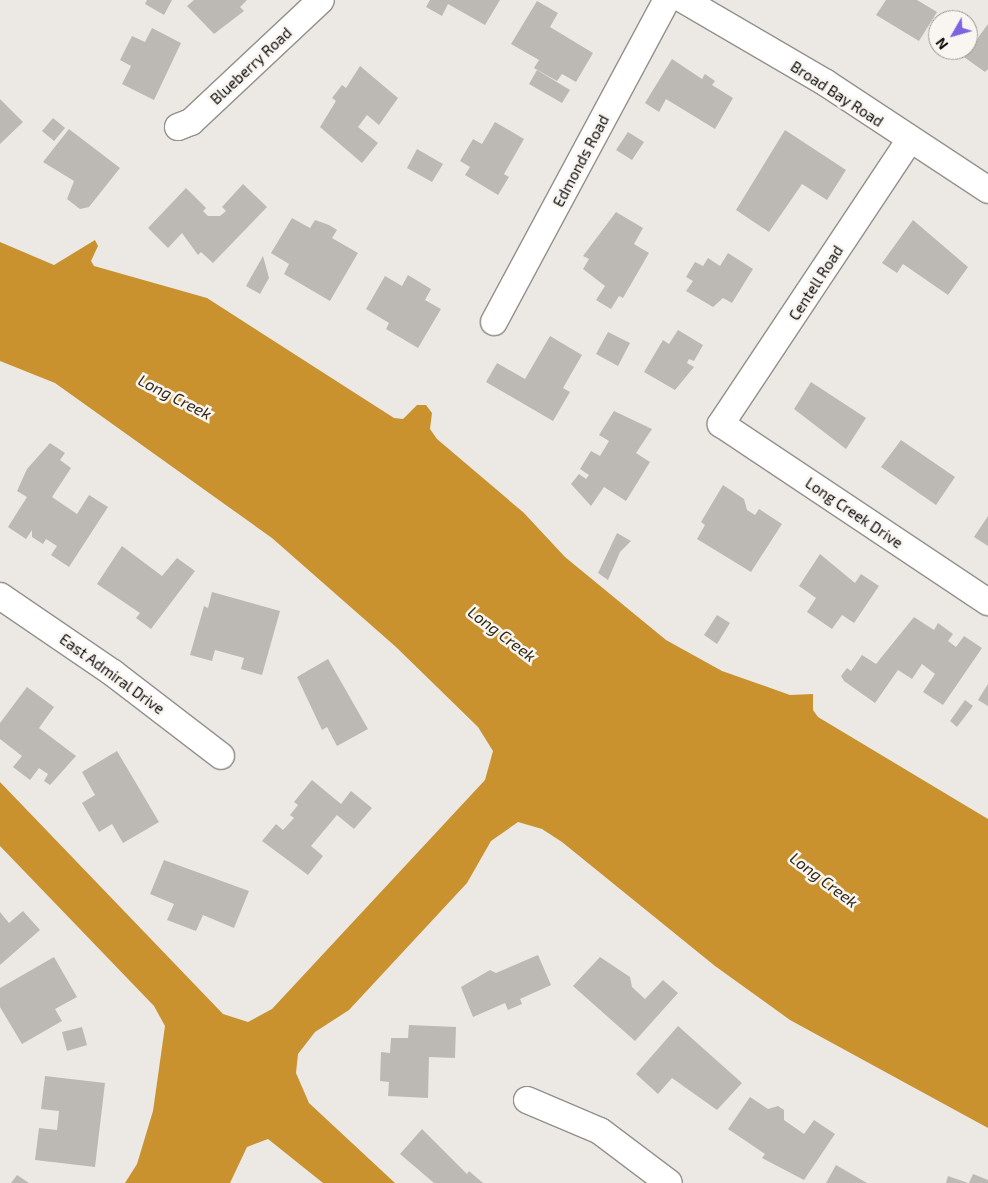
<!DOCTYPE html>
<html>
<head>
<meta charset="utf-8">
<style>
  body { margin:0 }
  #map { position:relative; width:988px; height:1183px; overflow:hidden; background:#ece9e4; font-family:"Exo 2",sans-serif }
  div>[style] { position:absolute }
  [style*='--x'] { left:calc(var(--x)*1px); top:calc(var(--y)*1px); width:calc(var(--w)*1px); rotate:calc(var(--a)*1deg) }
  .water>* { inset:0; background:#c9922f }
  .building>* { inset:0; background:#bcb9b4 }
  .roads { filter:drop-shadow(1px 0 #93908b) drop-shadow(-1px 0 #93908b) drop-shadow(0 1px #93908b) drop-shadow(0 -1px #93908b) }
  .minor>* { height:26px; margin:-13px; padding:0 13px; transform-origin:13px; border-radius:13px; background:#fff }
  span { translate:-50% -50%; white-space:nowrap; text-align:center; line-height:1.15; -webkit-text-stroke:5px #f9f6f1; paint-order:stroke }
  .street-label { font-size:15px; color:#0e0d0c }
  .water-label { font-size:16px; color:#322817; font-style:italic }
  .north { position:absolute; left:928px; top:10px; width:50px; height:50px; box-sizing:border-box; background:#f9f6f1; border:1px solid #9b9995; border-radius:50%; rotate:232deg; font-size:14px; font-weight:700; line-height:20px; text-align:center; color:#0e0d0c }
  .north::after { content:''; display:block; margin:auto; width:18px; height:22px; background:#7a64df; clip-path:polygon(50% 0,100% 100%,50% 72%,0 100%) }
</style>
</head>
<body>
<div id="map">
  <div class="water">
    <i style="clip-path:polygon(95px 240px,98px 246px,91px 261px,94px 266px,207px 298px,394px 418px,403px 419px,417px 405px,426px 405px,432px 413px,430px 429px,437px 439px,524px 513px,565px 557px,666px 640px,722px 671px,790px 695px,813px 694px,813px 710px,818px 717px,988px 819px,988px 1128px,790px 1020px,715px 966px,562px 842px,542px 829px,518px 822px,491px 841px,467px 883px,349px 1010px,315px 1032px,298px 1054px,296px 1073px,309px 1103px,395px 1183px,323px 1183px,268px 1139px,247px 1147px,230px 1183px,125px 1183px,137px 1164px,153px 1111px,165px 1026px,154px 1006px,0 846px,0 782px,223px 1014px,248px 1022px,272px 1009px,485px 780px,493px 751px,478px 727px,396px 647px,272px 538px,55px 383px,0 361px,0 242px,54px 265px)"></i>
  </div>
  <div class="building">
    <i style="clip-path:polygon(147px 0,172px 0,164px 15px,145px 4px)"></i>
    <i style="clip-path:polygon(194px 0,247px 0,240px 7px,244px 11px,214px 34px,187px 6px)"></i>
    <i style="clip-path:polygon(430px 0,500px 0,485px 25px,448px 4px,442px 16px,426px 7px)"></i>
    <i style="clip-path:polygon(886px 0,917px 0,937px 12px,919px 41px,876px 15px)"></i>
    <i style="clip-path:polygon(537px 1px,558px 13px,550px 27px,593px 53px,576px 82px,562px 74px,557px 81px,534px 68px,539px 60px,511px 44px)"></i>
    <i style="clip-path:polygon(968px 20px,977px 27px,968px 39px)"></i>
    <i style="clip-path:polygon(988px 24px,988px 69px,985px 72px,964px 57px)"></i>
    <i style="clip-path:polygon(152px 28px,181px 43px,154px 100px,122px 84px,131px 66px,120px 60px,132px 36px,145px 42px)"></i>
    <i style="clip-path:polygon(672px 59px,702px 79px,705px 74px,715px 81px,712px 85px,733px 98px,715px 129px,666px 99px,659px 112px,645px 103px)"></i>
    <i style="clip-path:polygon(360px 66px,398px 98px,379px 125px,367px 115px,358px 127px,378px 143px,362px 163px,320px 127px,336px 101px,332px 98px,342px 85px,346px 88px)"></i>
    <i style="clip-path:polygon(537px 70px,570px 90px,562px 103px,529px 84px)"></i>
    <i style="clip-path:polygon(0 99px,23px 122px,0 144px)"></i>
    <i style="clip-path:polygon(53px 118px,65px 128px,54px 141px,42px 131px)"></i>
    <i style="clip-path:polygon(495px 122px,524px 139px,504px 174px,509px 177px,498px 195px,465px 175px,470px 167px,460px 161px,473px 139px,482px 144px)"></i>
    <i style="clip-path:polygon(69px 129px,120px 168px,89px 207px,80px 209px,67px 199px,74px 181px,43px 162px)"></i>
    <i style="clip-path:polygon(785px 130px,846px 170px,827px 200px,802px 184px,769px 232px,736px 210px)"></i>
    <i style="clip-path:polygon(628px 132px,644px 142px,632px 160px,616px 150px)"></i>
    <i style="clip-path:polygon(417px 149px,443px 164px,432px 182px,407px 168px)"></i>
    <i style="clip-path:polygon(243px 184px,267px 207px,213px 263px,201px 252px,198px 255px,182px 233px,168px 248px,148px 228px,186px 188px,206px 208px,203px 211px,208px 216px,220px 216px,226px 211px,222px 207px)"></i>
    <i style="clip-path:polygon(616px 212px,643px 228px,634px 244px,649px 253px,623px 298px,619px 296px,611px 309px,596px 300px,605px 286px,583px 269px,589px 259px,583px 256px)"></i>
    <i style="clip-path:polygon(292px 218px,310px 228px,315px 220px,329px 225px,337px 230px,332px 238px,358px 253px,330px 301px,284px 274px,289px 264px,271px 253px)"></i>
    <i style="clip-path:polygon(913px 220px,968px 267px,948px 295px,903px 264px,897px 273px,882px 263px)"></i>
    <i style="clip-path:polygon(728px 253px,753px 269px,732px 303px,723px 298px,713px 307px,686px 291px,693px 281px,686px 277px,695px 262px,703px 266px,708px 258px,720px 266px)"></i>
    <i style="clip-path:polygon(263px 256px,269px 278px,260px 294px,246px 286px)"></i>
    <i style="clip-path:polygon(408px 275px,431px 289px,425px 300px,441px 309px,418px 348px,386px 329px,389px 323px,366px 309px,385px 276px,402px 286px)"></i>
    <i style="clip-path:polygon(678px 330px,703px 345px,694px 361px,689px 359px,687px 363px,694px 367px,675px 390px,644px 372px,663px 340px,669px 344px)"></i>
    <i style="clip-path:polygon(608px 332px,630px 343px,618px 366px,596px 354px)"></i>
    <i style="clip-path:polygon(550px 336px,582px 355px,563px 388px,570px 392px,553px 421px,486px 382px,497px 363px,525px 379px)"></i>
    <i style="clip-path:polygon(811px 382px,866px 418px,846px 449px,794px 409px)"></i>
    <i style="clip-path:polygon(614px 411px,652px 429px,636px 453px,650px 462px,626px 501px,604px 487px,591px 506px,571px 484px,579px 474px,586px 479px,589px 475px,580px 469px,591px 451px,600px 456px,609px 441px,599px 435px)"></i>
    <i style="clip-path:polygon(901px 440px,955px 477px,936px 505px,881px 467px)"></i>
    <i style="clip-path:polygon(50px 443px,65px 453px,60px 460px,71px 468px,52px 497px,77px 514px,89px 495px,108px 507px,69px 567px,51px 555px,57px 546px,46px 539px,43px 544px,32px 537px,32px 530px,26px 539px,8px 527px,27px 497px,17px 491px,27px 469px)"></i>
    <i style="clip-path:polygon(723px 485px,744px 499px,747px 510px,755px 515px,759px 509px,782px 524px,751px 572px,697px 539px,705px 525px,701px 522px)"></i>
    <i style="clip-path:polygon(988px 516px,988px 546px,974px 537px)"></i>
    <i style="clip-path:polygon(617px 533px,631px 541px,620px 552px,608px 580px,598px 573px)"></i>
    <i style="clip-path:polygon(122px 546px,162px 576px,177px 558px,195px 571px,151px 629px,136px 618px,140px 613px,97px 584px)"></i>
    <i style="clip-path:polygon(820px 554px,855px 583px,861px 574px,879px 586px,854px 623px,842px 615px,832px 629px,807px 612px,816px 598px,799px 586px)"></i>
    <i style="clip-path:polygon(212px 592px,280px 611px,262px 675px,241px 669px,244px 658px,215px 650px,212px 661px,190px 655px,204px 606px,208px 608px)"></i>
    <i style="clip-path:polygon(717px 615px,730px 623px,717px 644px,704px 635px)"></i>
    <i style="clip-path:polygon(914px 617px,934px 630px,938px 623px,953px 634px,948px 641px,956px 647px,964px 636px,982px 648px,943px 705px,923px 692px,935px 674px,922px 664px,912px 679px,898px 670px,875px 703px,844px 681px,841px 676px,847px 668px,851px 671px,862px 655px,876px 664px)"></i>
    <i style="clip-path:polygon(328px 659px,368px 729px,337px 746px,327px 727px,322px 730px,297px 677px)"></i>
    <i style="clip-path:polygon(988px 684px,988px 706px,978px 700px)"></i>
    <i style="clip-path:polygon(27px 687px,54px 707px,39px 728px,76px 756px,50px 785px,44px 781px,48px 774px,39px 768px,30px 780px,13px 767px,22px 756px,0 739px,0 723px)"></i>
    <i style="clip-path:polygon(965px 700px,973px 706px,957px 727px,950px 721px)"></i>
    <i style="clip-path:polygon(117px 751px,159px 822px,123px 843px,112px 824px,99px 832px,82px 803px,95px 795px,82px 772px)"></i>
    <i style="clip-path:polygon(312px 780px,341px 804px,351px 791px,372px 808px,354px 829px,337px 815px,311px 846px,323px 856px,308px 875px,262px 841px,276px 824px,283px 830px,294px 818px,290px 815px,298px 805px,294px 802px)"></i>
    <i style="clip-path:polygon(164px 860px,249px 891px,234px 928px,203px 915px,196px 931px,167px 920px,174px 904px,150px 894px)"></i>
    <i style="clip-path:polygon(23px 911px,40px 930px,0 965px,0 912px,9px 923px)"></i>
    <i style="clip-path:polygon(538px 955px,551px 985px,520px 999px,522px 1004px,508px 1010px,505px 1003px,473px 1017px,461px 987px,490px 970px,496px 973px)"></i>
    <i style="clip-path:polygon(54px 957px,77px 997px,55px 1009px,62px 1021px,22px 1044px,0 1007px,0 988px)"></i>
    <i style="clip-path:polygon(600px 957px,630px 977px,632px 987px,645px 999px,663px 980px,678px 993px,635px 1041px,573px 986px)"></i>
    <i style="clip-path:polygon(409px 1025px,456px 1027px,455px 1058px,429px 1057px,428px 1098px,388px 1096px,389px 1082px,380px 1081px,381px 1052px,390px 1053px,391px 1038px,408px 1038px)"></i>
    <i style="clip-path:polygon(678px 1026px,742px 1083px,717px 1110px,672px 1078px,658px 1094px,636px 1074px)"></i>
    <i style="clip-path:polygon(82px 1027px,87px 1045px,67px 1051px,62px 1032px)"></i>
    <i style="clip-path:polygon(45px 1076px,105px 1083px,95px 1167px,35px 1160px,39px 1128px,57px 1130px,59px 1111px,41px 1109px)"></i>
    <i style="clip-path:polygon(750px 1097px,768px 1109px,778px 1106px,784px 1110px,784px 1120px,804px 1134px,814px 1120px,835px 1134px,804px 1180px,762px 1158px,765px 1154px,728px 1129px)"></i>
    <i style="clip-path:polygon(422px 1129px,467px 1174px,469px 1171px,483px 1183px,434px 1183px,400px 1154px)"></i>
    <i style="clip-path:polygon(836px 1165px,867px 1183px,826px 1183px)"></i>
    <i style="clip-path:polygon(973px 1174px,988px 1180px,988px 1183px,969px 1183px)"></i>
    <i style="clip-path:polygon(17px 1175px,29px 1183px,11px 1183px)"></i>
    <i style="clip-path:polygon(948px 1176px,968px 1183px,946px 1183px)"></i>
  </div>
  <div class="roads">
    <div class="minor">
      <i style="--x:684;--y:0;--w:164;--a:30.3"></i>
      <i style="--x:826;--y:83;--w:194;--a:33.4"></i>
      <i style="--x:178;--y:127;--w:14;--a:-21"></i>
      <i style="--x:191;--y:122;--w:178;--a:-43.2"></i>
      <i style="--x:909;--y:141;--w:340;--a:123.6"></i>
      <i style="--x:721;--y:424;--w:321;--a:33.7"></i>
      <i style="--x:494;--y:322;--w:366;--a:-61.8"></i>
      <i style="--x:0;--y:596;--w:137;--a:34.3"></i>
      <i style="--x:113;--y:673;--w:136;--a:37.5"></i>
      <i style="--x:527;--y:1100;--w:79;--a:23"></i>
      <i style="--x:600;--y:1131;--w:86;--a:37"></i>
    </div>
  </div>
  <div class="street-label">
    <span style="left:251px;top:66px;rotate:-43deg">Blueberry Road</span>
    <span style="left:837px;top:94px;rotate:33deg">Broad Bay Road</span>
    <span style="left:581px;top:161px;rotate:-62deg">Edmonds Road</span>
    <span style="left:816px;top:283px;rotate:-57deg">Centell Road</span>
    <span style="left:854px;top:513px;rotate:34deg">Long Creek Drive</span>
    <span style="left:112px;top:674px;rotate:36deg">East Admiral Drive</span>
  </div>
  <div class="water-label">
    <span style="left:175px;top:397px;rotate:27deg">Long Creek</span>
    <span style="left:502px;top:634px;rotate:37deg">Long Creek</span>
    <span style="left:824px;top:880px;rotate:37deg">Long Creek</span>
  </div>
  <div class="north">N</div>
</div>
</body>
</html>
